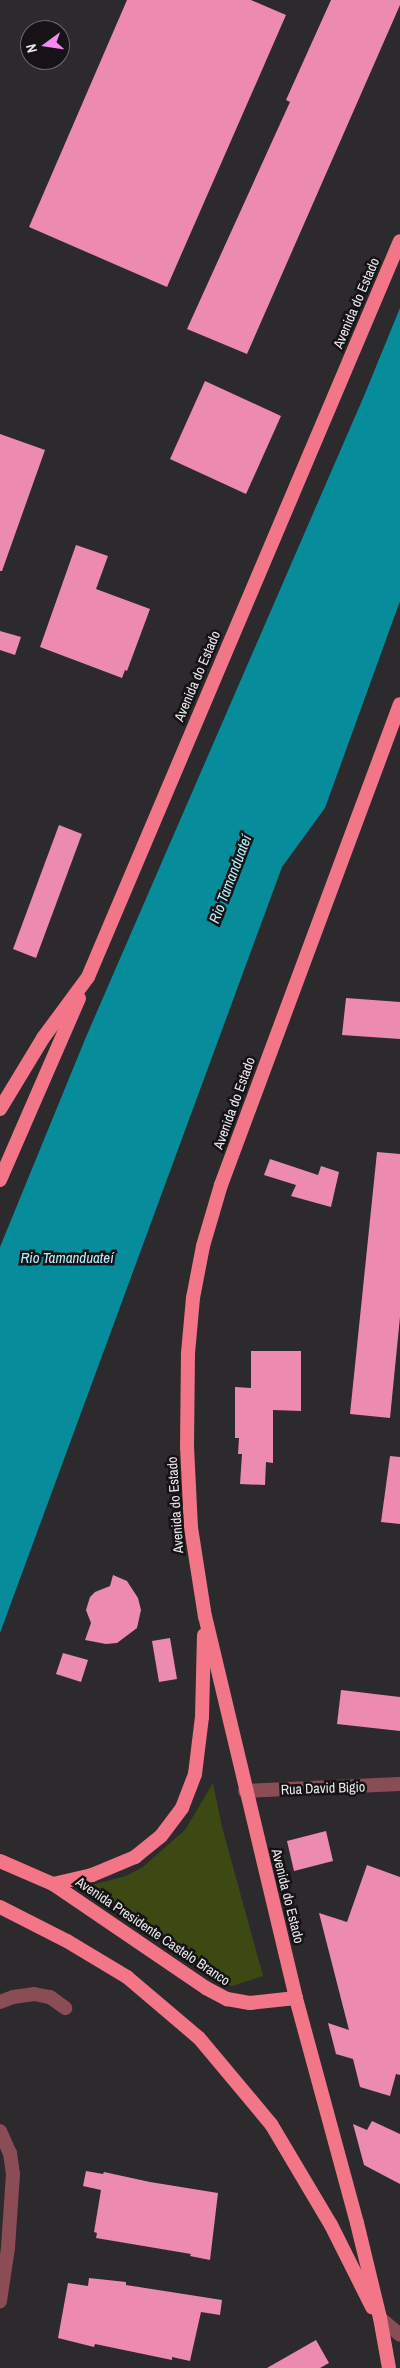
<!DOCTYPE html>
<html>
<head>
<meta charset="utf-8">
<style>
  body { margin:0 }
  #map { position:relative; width:400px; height:2368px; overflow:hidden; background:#2d2a2d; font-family:"Archivo Narrow",sans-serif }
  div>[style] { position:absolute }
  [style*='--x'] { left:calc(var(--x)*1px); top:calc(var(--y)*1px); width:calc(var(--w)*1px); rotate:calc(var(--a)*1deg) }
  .green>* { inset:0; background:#3d4913 }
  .water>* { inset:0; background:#078c9c }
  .building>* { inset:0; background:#ec8bae }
  .minor>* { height:14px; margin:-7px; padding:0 7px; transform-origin:7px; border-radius:7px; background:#8b4d55 }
  .tertiary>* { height:14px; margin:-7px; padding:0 7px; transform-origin:7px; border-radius:7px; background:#8b4d55 }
  .trunk>* { height:14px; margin:-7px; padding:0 7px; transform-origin:7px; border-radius:7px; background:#f27688 }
  span { translate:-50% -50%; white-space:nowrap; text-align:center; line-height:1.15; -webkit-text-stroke:5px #151315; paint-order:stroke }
  .street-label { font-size:14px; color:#eae8ea }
  .water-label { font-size:15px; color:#b4f0fb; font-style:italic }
  .north { position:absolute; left:20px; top:20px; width:50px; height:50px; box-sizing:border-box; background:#151315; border:1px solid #6a686a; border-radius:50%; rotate:256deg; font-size:14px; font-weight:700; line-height:20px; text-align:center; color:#eae8ea }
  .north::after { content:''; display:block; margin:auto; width:18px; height:22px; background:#f589ef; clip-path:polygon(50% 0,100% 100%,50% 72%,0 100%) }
</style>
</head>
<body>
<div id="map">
  <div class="green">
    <i style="clip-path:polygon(213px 1783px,222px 1827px,263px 1976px,232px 1986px,213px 1981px,158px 1938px,80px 1888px,126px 1876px,143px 1867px,185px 1830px)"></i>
  </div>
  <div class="water">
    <i style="clip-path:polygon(400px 308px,400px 601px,325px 808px,282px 867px,0 1633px,0 1247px,86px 1037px,364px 396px)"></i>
  </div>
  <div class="building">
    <i style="clip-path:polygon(127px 0,251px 0,286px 15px,167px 287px,29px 227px)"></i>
    <i style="clip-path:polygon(331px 0,400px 0,400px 5px,247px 354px,187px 329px,290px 102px,286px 100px)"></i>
    <i style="clip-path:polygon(205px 381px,281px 416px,246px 494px,170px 459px)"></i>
    <i style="clip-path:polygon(0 434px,45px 450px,2px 571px,0 571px)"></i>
    <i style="clip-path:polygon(76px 545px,108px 556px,96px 589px,150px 609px,127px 671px,125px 670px,122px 678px,40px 647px)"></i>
    <i style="clip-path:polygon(0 631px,21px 637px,15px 655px,0 650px)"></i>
    <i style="clip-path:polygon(59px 825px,82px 834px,36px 958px,13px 949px)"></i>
    <i style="clip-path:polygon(346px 998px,400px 1002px,400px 1039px,342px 1035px)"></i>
    <i style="clip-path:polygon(377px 1152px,400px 1154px,400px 1317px,390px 1418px,350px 1414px)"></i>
    <i style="clip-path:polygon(270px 1159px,318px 1175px,321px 1166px,339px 1172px,331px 1207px,291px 1196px,296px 1185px,264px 1175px)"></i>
    <i style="clip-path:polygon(251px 1351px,301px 1351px,301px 1411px,273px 1410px,273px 1463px,266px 1462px,265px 1485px,240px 1484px,242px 1454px,238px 1454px,239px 1438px,235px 1438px,235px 1387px,251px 1388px)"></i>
    <i style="clip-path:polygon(390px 1456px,400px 1457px,400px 1524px,381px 1522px)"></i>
    <i style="clip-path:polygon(113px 1575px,127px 1581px,138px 1598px,141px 1610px,137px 1628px,117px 1643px,106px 1644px,85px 1640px,91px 1623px,86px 1610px,90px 1597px,95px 1592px,110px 1586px)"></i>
    <i style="clip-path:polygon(170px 1638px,177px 1679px,159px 1682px,152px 1641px)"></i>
    <i style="clip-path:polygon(63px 1653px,88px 1660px,81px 1682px,56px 1674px)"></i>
    <i style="clip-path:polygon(341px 1690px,400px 1697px,400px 1731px,337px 1724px)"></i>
    <i style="clip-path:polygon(326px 1831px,333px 1861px,294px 1871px,287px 1841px)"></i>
    <i style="clip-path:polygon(367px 1865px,400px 1877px,400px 2075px,396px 2074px,390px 2096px,360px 2087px,353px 2059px,336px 2054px,328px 2023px,349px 2030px,319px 1913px,347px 1922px)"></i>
    <i style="clip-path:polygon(372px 2121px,400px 2134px,400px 2184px,364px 2165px,353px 2124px,367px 2130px)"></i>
    <i style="clip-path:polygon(86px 2171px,103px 2174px,104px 2172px,150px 2182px,218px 2193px,210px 2260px,190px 2256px,191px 2254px,96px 2238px,97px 2233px,94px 2232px,101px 2190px,83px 2186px)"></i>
    <i style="clip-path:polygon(89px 2278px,126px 2282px,126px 2285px,222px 2300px,220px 2315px,201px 2312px,190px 2361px,172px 2357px,172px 2360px,95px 2344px,94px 2347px,58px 2338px,68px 2283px,88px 2286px)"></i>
    <i style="clip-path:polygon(316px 2340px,329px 2363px,320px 2368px,267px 2368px)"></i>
  </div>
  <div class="minor">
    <i style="--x:0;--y:2002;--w:14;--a:-21"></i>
    <i style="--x:13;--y:1997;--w:21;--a:-8"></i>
    <i style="--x:34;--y:1994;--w:16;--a:11"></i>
    <i style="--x:50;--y:1997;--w:19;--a:36"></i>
    <i style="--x:0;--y:2131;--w:24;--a:66"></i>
    <i style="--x:10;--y:2153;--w:21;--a:82"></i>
    <i style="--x:13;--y:2174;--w:74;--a:93.9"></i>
    <i style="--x:8;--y:2248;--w:54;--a:98.6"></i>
    <i style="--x:380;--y:2318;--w:26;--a:40"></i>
  </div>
  <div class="tertiary">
    <i style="--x:245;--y:1791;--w:155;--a:-2.6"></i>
  </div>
  <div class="trunk">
    <i style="--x:0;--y:1109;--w:83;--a:-58.8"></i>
    <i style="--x:43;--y:1038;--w:76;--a:-53.6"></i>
    <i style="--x:88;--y:977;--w:799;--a:-67.03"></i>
    <i style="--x:0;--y:1180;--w:198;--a:-66.5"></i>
    <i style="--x:0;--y:1861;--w:58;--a:23.5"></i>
    <i style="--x:53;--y:1884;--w:185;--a:34.2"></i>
    <i style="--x:206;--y:1988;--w:24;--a:28"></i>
    <i style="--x:227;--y:1999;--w:23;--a:10"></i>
    <i style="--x:250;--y:2003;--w:46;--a:-6.2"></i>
    <i style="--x:53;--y:1884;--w:40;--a:-13"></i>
    <i style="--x:92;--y:1875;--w:47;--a:-22.7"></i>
    <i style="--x:135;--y:1857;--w:33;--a:-39"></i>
    <i style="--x:161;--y:1836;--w:35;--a:-53"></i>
    <i style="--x:182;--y:1808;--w:36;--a:-69"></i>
    <i style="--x:195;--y:1774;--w:57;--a:-83"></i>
    <i style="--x:202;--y:1717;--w:82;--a:-88.6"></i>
    <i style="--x:0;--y:1907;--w:75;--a:26.9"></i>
    <i style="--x:67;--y:1941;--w:70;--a:31"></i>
    <i style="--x:127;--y:1977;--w:94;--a:40.3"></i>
    <i style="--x:199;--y:2038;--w:112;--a:50.1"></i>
    <i style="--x:271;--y:2124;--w:117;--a:59.3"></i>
    <i style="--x:331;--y:2225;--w:92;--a:63.4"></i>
    <i style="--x:389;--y:2368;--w:51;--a:-100.2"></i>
    <i style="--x:380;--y:2318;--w:98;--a:-103.6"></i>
    <i style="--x:357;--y:2223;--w:233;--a:-105.2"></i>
    <i style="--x:296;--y:1998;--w:392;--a:-103.4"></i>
    <i style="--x:205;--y:1617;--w:90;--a:-98.9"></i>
    <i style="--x:191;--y:1528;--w:81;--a:-92.8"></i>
    <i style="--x:187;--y:1447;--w:94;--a:-89.4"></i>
    <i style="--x:188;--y:1353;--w:55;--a:-84.8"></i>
    <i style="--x:193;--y:1298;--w:53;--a:-79.1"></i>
    <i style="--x:203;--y:1246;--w:64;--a:-73.6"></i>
    <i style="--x:221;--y:1185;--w:513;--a:-69.59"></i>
  </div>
  <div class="street-label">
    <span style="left:356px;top:303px;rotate:-67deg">Avenida do Estado</span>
    <span style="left:197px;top:676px;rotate:-67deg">Avenida do Estado</span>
    <span style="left:234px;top:1103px;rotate:-70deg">Avenida do Estado</span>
    <span style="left:175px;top:1505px;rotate:-94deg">Avenida do Estado</span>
    <span style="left:323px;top:1788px;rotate:-2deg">Rua David Bigio</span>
    <span style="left:288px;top:1896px;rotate:76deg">Avenida do Estado</span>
    <span style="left:153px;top:1931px;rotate:34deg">Avenida Presidente Castelo Branco</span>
  </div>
  <div class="water-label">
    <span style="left:230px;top:879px;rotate:-69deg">Rio Tamanduateí</span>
    <span style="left:67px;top:1258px">Rio Tamanduateí</span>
  </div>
  <div class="north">N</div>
</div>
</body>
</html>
